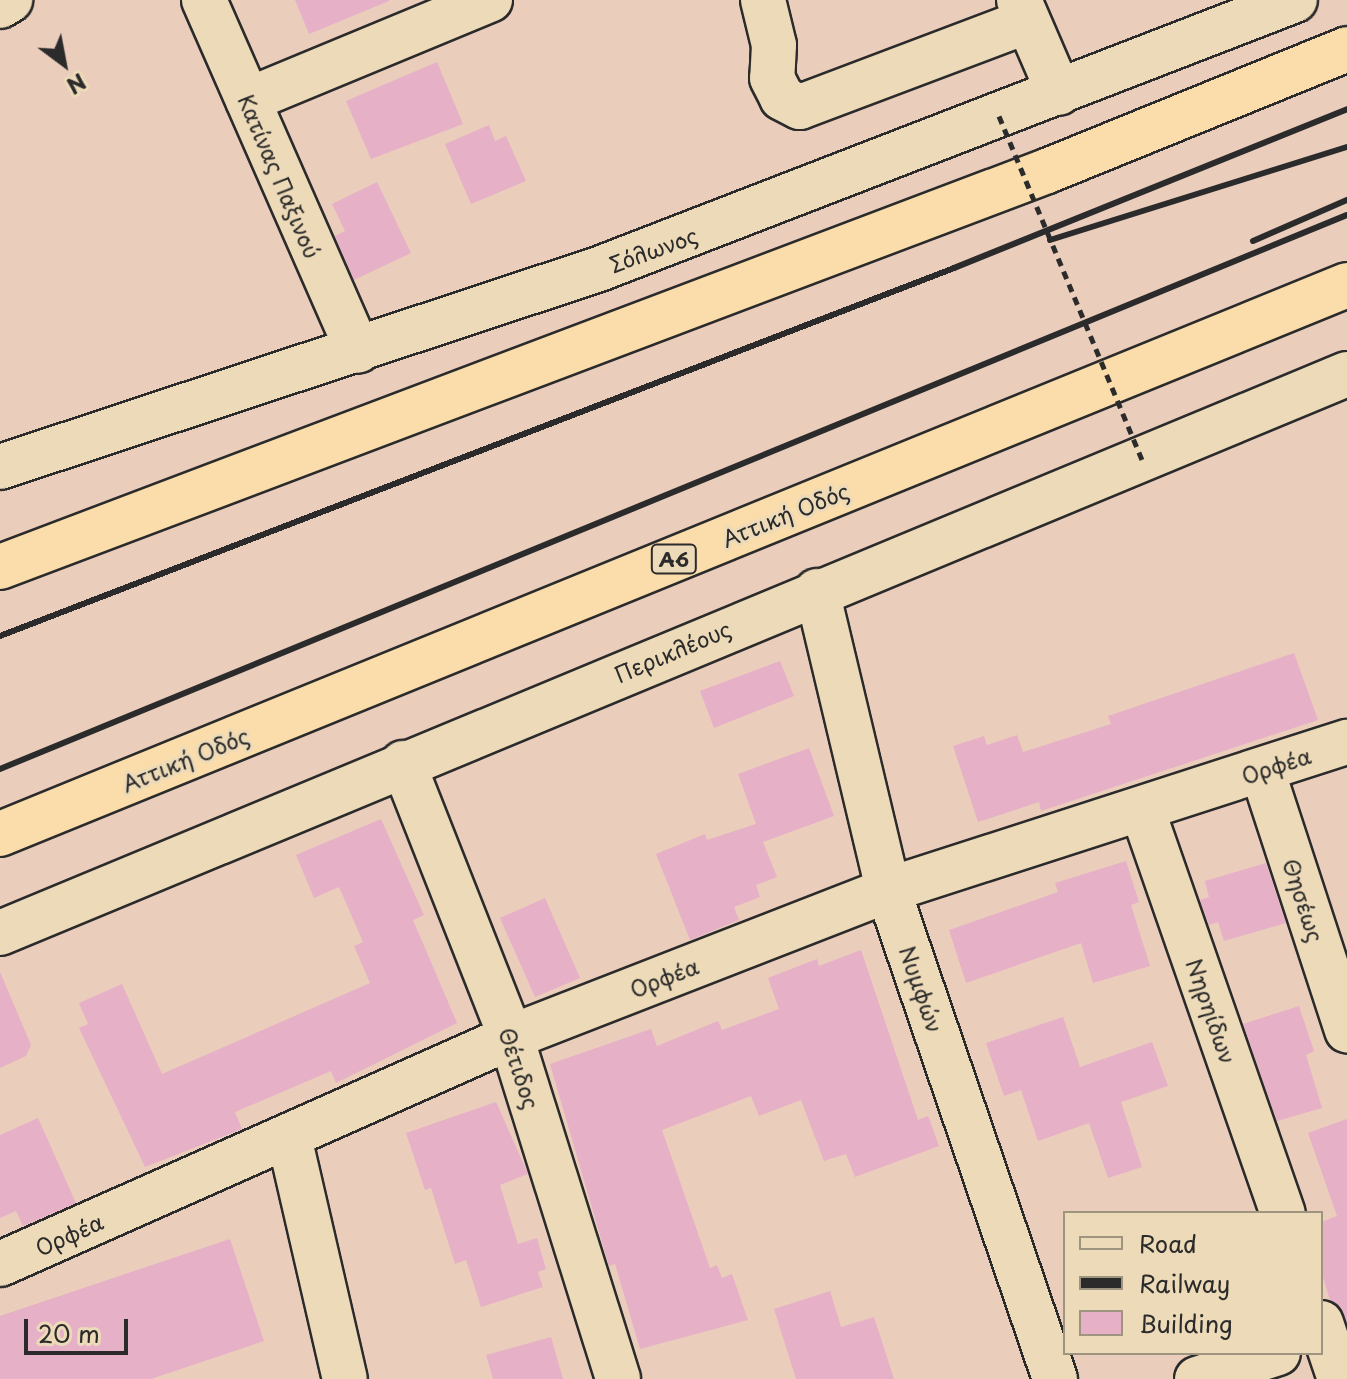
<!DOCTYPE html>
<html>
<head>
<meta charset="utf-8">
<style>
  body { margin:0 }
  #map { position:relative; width:1347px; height:1379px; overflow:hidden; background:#ebcdbc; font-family:"Playpen Sans",sans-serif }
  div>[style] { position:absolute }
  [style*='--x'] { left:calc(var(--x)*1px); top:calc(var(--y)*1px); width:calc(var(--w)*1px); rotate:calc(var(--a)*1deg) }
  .building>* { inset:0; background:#e6b0c7 }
  .roads { filter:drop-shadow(2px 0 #2b2b2b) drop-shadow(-2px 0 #2b2b2b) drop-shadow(0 2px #2b2b2b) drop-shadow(0 -2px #2b2b2b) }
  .minor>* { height:44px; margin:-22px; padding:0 22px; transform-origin:22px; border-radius:22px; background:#eddab8 }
  .highway>* { height:44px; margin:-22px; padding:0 22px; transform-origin:22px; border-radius:22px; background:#faddab }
  .rail>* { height:6px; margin:-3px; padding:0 3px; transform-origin:3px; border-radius:3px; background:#2b2b2b }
  .path-bridge>* { height:5px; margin-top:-2.5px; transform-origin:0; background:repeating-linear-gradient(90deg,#2b2b2b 0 8px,transparent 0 14px) }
  span { translate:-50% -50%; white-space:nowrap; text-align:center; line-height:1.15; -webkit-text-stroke:6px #eddab8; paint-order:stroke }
  .shield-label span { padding:2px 6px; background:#eddab8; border:2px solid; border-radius:6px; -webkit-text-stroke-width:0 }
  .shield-label { font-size:20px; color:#2b2b2b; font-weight:700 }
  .street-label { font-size:22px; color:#2b2b2b }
  .legend { position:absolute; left:1063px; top:1211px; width:260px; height:144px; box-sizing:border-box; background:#eddab8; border:2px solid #9f9480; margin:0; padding:10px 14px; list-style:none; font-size:24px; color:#2b2b2b }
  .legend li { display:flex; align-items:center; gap:16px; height:40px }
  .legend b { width:40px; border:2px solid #9f9480 }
  .north { position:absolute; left:24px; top:24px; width:80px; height:80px; -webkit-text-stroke:6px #eddab8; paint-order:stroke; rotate:148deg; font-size:22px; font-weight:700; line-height:32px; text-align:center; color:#2b2b2b }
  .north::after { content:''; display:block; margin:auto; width:28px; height:36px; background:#2b2b2b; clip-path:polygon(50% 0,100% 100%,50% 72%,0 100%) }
  .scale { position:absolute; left:24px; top:1319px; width:104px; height:36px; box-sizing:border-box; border:4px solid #2b2b2b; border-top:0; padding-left:10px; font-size:24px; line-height:28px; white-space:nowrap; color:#2b2b2b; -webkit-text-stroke:6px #eddab8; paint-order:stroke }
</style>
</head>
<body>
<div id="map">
  <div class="building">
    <i style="clip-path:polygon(295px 0,389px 0,389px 1px,309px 34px)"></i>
    <i style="clip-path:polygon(437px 62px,463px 124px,371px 159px,346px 101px)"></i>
    <i style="clip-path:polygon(489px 125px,495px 141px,506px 136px,526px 181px,471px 204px,445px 144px)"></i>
    <i style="clip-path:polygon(377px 182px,411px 253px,354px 280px,335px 236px,345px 231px,332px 204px)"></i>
    <i style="clip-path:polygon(1294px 653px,1318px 720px,1041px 811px,1039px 802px,978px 822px,953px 746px,984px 736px,987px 745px,1017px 735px,1023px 752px,1111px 724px,1108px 716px)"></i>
    <i style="clip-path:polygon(780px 661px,794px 696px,714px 728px,700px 691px)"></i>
    <i style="clip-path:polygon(809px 748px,834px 816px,763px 842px,777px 877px,756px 885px,760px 897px,734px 907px,739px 920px,690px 940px,656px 854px,705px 834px,707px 840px,756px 824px,738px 774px)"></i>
    <i style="clip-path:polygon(381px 819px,424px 915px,413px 920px,457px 1023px,336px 1083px,331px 1071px,235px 1112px,242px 1129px,145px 1167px,79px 1028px,88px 1024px,79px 1003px,122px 984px,162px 1074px,370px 983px,354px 946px,363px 942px,339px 887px,314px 898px,296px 855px)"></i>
    <i style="clip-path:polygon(1126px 861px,1139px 902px,1131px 905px,1150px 966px,1093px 983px,1081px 943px,966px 983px,949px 930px,1058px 892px,1055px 883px)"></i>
    <i style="clip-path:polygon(1266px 863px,1286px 923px,1224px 941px,1218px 922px,1209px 925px,1200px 900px,1209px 897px,1205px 881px)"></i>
    <i style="clip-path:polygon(545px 898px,580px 978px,535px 997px,500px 918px)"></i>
    <i style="clip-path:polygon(861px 950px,918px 1120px,928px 1116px,939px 1146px,855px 1177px,846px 1154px,824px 1161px,801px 1100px,759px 1116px,751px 1096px,662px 1130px,710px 1268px,717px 1265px,722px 1278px,732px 1274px,748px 1320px,640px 1349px,615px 1264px,609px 1266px,550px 1064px,651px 1029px,657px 1046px,718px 1021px,722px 1030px,779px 1009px,768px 978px,817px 959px,819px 966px)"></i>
    <i style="clip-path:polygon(0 972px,31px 1045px,26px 1056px,0 1068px)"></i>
    <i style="clip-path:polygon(1299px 1006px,1314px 1051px,1306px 1055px,1322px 1108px,1277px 1121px,1243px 1024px)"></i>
    <i style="clip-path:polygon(1063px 1017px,1080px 1067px,1152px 1042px,1168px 1086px,1121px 1102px,1142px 1167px,1108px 1178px,1089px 1123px,1038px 1141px,1021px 1090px,1004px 1096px,986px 1043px)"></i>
    <i style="clip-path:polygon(496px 1102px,528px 1174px,500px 1185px,518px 1244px,537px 1238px,546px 1269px,538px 1272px,543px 1287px,481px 1307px,466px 1260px,455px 1264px,431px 1188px,425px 1190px,406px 1133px)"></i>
    <i style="clip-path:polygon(38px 1118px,76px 1203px,23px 1226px,16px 1211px,0 1218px,0 1135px)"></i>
    <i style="clip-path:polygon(1347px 1119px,1347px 1322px,1330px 1300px,1321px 1271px,1321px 1222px,1337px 1216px,1308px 1133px)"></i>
    <i style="clip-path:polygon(230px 1239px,264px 1341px,151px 1379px,0 1379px,0 1316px)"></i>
    <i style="clip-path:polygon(830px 1291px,841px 1327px,874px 1317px,894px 1379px,796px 1379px,774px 1309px)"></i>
    <i style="clip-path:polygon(551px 1337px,563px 1379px,493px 1379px,486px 1355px)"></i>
  </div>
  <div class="roads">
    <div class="minor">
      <i style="--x:204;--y:0;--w:383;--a:66.3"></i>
      <i style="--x:763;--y:0;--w:46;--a:76.3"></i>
      <i style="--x:774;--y:45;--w:33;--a:93"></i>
      <i style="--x:772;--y:78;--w:22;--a:63"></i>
      <i style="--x:782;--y:98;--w:20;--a:27"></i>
      <i style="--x:800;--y:107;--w:243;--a:-20.7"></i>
      <i style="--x:1019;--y:0;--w:101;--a:66.7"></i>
      <i style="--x:0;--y:6;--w:12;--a:-31"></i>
      <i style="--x:248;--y:100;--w:262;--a:-22.5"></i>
      <i style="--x:0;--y:467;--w:631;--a:-18.29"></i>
      <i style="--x:599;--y:269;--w:746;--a:-21.13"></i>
      <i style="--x:817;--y:591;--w:307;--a:76.6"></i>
      <i style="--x:888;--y:890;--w:517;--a:71.14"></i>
      <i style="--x:403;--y:763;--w:295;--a:68.5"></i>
      <i style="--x:511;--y:1037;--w:358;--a:72.6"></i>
      <i style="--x:1262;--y:770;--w:274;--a:71.9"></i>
      <i style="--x:1142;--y:809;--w:428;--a:70.8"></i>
      <i style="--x:0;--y:933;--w:1458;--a:-22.54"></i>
      <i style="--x:289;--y:1137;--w:248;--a:77"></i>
      <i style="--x:0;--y:1264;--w:559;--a:-23.95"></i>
      <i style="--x:511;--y:1037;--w:405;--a:-21.3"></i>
      <i style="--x:888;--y:890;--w:482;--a:-17.9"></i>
      <i style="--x:1321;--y:1323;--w:59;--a:71.3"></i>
      <i style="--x:1197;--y:1379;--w:85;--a:-17.8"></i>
    </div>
    <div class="highway">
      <i style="--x:0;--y:567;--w:1119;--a:-20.72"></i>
      <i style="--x:1047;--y:171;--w:324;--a:-22.1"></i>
      <i style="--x:0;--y:834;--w:1455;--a:-22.17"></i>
    </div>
  </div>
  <div class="rail">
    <i style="--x:1050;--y:240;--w:311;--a:-17.4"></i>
    <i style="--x:1253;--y:241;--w:103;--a:-23.6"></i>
    <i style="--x:0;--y:636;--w:1023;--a:-21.09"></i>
    <i style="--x:954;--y:268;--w:424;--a:-22"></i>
    <i style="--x:0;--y:769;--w:1456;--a:-22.36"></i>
  </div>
  <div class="path-bridge">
    <i style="--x:999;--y:116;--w:373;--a:67.4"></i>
  </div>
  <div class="shield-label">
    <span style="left:674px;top:559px">Α6</span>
  </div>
  <div class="street-label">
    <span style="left:280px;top:176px;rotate:67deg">Κατίνας Παξινού</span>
    <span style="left:653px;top:249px;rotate:-20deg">Σόλωνος</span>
    <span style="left:785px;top:514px;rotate:-22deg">Αττική Οδός</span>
    <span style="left:672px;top:651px;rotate:-23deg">Περικλέους</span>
    <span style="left:185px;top:759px;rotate:-22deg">Αττική Οδός</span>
    <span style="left:1276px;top:765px;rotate:-18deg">Ορφέα</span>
    <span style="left:1304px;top:900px;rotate:72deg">Θησέως</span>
    <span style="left:664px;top:977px;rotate:-21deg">Ορφέα</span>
    <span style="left:922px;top:989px;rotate:71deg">Νυμφών</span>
    <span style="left:1212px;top:1011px;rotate:71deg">Νηρηίδων</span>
    <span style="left:520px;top:1068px;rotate:72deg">Θέτιδος</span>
    <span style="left:69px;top:1234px;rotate:-24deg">Ορφέα</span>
  </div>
  <ul class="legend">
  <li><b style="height:10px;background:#eddab8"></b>Road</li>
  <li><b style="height:10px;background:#2b2b2b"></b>Railway</li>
  <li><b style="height:22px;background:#e6b0c7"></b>Building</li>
  </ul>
  <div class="north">N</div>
  <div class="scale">20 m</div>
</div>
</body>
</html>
